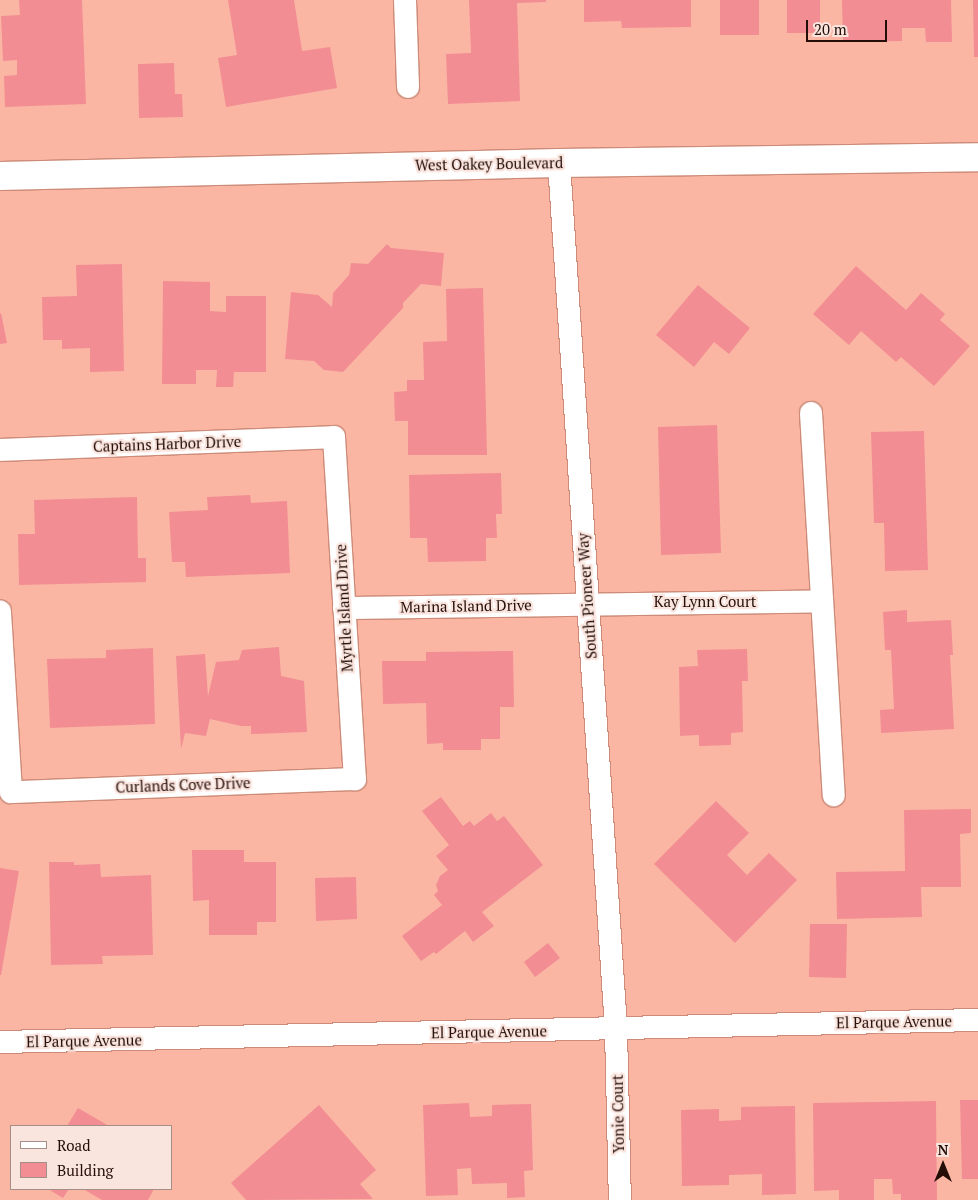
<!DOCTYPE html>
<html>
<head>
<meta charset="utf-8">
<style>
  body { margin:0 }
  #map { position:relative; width:978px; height:1200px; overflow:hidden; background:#fbb6a3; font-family:"PT Serif",serif }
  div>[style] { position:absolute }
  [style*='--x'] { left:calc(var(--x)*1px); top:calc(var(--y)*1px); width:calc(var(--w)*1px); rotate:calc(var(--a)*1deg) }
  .building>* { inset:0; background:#f28d94 }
  .roads { filter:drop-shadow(1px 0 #cc8b78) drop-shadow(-1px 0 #cc8b78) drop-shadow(0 1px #cc8b78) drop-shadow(0 -1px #cc8b78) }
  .street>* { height:22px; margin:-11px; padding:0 11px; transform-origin:11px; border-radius:11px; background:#fff }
  .secondary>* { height:28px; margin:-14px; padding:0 14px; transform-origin:14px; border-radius:14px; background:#fff }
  span { translate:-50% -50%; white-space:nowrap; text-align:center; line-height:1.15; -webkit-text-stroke:4.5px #fae4de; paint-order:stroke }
  .street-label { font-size:15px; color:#250d07 }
  .legend { position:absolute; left:10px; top:1125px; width:162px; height:65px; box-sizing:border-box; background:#fae4de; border:1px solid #a58e88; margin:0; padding:6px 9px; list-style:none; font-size:15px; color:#250d07 }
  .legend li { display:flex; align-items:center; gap:10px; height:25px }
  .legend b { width:25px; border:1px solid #a58e88 }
  .north { position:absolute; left:918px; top:1140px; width:50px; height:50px; -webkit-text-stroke:4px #fae4de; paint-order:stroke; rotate:0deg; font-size:14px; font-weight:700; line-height:20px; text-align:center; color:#250d07 }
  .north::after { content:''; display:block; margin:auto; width:18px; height:22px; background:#250d07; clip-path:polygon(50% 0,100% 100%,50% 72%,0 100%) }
  .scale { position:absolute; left:806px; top:20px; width:81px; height:22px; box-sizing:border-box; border:2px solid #250d07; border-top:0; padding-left:6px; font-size:15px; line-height:18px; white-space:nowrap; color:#250d07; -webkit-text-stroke:4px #fae4de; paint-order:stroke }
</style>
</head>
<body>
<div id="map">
  <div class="building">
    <i style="clip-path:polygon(19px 0,82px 0,86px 104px,5px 107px,4px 76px,17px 75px,17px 60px,3px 61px,1px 16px,20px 15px)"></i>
    <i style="clip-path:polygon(228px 0,294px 0,302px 51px,330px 47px,337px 88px,226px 107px,218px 58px,237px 55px)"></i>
    <i style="clip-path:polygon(469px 0,546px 0,546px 2px,517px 3px,520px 101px,448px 104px,446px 54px,471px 53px)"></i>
    <i style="clip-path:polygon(584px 0,691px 0,691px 27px,622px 28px,621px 21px,584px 22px)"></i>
    <i style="clip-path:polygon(720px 0,759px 0,759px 35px,720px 35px)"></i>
    <i style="clip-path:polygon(787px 0,820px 0,820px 33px,787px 33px)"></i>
    <i style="clip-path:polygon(842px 0,951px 0,952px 42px,926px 42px,925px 28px,902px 28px,902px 41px,843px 42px)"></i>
    <i style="clip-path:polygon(973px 0,978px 0,978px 57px,974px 57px)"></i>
    <i style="clip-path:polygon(174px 63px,175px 94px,182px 94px,183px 117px,139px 118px,138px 64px)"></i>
    <i style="clip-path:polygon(387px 244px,391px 248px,444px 253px,441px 286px,421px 284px,403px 303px,403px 308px,343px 372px,324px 370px,314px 361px,285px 359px,291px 292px,318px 295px,332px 307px,333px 293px,349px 275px,351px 263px,368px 264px)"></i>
    <i style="clip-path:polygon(122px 264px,124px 371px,90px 372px,90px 348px,62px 349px,62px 340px,43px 340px,42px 297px,77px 296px,76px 265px)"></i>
    <i style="clip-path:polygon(856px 266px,906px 310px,921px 293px,945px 314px,940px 320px,970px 346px,934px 386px,901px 357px,896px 362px,861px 331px,849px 345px,813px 314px)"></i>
    <i style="clip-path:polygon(163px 281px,210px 282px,210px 311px,226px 312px,226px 296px,266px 296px,266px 372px,234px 372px,233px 387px,216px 387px,217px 370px,196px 370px,196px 384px,162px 384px)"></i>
    <i style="clip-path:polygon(698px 285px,750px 328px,729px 354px,714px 342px,694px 367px,656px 335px)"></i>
    <i style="clip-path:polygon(483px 288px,487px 455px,408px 455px,408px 421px,395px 421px,394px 392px,407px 391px,407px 380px,424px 380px,423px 342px,447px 341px,446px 289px)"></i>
    <i style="clip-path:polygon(1px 313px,7px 343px,0 344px,0 314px)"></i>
    <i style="clip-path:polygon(717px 425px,721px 553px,661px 555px,658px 427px)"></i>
    <i style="clip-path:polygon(924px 431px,928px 570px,885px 571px,884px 523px,874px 523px,871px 432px)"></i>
    <i style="clip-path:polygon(501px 473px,502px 514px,496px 514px,497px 538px,486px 538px,486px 561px,428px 562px,427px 538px,410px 538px,409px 475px)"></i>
    <i style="clip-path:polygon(250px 495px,251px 503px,287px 501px,290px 573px,186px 577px,185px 562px,172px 562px,169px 512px,208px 510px,207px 497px)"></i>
    <i style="clip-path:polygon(137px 497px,138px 558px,146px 558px,146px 582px,19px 585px,18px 534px,35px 534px,34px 500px)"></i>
    <i style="clip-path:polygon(907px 610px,907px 622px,951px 620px,953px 655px,950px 655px,954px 729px,881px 733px,880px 710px,894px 709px,891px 650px,885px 650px,883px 612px)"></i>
    <i style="clip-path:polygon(279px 647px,281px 676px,304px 681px,307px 732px,251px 734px,251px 726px,241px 726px,210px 719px,206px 736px,185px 733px,181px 749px,176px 656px,205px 654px,208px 696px,216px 662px,239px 660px,242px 650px)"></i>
    <i style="clip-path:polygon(153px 648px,155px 724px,50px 728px,47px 659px,106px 658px,106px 650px)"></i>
    <i style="clip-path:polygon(747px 649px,748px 681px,742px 681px,743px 732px,731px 733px,731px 745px,699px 746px,699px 735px,680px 736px,679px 667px,698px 666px,697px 650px)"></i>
    <i style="clip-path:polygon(513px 651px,514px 707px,500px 707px,500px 739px,481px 739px,481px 750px,443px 750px,443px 743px,427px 744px,426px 703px,383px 704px,382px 661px,426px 661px,426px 652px)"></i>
    <i style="clip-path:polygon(441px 797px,463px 826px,470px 821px,474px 826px,491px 813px,497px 821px,504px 816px,543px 865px,482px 912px,494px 926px,473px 942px,465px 931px,436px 954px,434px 952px,421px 961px,402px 936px,442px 905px,434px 895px,438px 891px,436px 885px,440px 876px,448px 870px,436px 856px,449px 845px,422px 811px)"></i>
    <i style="clip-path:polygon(716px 801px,749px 833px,727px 855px,747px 875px,769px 853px,797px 880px,735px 943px,654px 864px)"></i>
    <i style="clip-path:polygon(971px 809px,971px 833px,960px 834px,961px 887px,921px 887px,922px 917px,837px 919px,836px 872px,905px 871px,904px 810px)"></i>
    <i style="clip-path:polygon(192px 850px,244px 850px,244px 862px,276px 862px,276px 922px,257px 922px,257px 935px,209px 935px,209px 900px,193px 901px)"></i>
    <i style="clip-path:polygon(49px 862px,74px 862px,74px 865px,100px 864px,101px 877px,151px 875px,153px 955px,102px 956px,103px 964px,51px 965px)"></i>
    <i style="clip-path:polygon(0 868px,19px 871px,1px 975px,0 975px)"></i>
    <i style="clip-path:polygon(356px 877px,357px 919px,316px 921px,315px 878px)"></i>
    <i style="clip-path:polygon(810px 924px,847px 924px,846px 978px,809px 977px)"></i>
    <i style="clip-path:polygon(548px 943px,560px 958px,535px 977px,524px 962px)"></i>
    <i style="clip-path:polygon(960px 1100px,978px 1100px,978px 1179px,962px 1179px)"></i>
    <i style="clip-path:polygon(936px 1101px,937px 1200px,901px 1200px,901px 1194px,893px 1194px,892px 1179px,874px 1179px,874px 1200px,839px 1200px,839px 1190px,814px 1191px,813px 1103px)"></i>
    <i style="clip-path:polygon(469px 1103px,470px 1117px,492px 1116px,492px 1105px,531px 1104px,533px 1170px,524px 1171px,525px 1197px,507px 1198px,507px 1183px,472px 1184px,471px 1168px,457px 1169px,458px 1195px,426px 1196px,423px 1105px)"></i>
    <i style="clip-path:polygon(319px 1105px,376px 1170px,360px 1184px,373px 1199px,246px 1200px,231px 1183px)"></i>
    <i style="clip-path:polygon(795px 1106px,796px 1194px,762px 1195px,762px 1174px,729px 1175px,729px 1185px,682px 1186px,681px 1110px,719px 1109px,719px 1121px,741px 1120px,741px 1107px)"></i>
    <i style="clip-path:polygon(78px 1108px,109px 1126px,67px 1126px)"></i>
    <i style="clip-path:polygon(48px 1189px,69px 1189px,63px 1198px)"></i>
    <i style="clip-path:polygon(83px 1189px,154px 1189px,148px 1200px,102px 1200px)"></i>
  </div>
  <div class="roads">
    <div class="street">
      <i style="--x:405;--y:0;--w:87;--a:88"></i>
      <i style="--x:559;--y:163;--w:868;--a:86.23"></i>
      <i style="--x:616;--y:1029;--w:171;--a:88.7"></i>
      <i style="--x:811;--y:413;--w:383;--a:86.6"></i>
      <i style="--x:0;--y:450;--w:334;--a:-2.2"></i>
      <i style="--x:334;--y:437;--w:343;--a:86.5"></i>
      <i style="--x:355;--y:779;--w:344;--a:177.8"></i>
      <i style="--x:11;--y:792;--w:181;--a:-93.5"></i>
      <i style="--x:344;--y:608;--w:478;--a:-0.8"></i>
      <i style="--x:0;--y:1042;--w:978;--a:-1.29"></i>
    </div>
    <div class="secondary">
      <i style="--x:0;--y:176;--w:559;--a:-1.33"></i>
      <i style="--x:559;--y:163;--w:419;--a:-0.8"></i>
    </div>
  </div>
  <div class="street-label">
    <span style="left:489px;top:164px;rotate:-1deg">West Oakey Boulevard</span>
    <span style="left:167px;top:444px;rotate:-2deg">Captains Harbor Drive</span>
    <span style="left:587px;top:596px;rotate:-94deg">South Pioneer Way</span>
    <span style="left:705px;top:602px">Kay Lynn Court</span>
    <span style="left:466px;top:606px;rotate:-1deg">Marina Island Drive</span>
    <span style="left:344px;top:608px;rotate:-93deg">Myrtle Island Drive</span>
    <span style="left:183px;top:785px;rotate:-2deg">Curlands Cove Drive</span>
    <span style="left:894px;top:1022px;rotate:-1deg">El Parque Avenue</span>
    <span style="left:489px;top:1032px;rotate:-1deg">El Parque Avenue</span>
    <span style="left:84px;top:1041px;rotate:-1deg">El Parque Avenue</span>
    <span style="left:618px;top:1114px;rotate:-91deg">Yonie Court</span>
  </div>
  <ul class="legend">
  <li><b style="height:6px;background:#fff"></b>Road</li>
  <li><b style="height:14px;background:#f28d94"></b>Building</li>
  </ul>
  <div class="north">N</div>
  <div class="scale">20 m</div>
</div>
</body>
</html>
